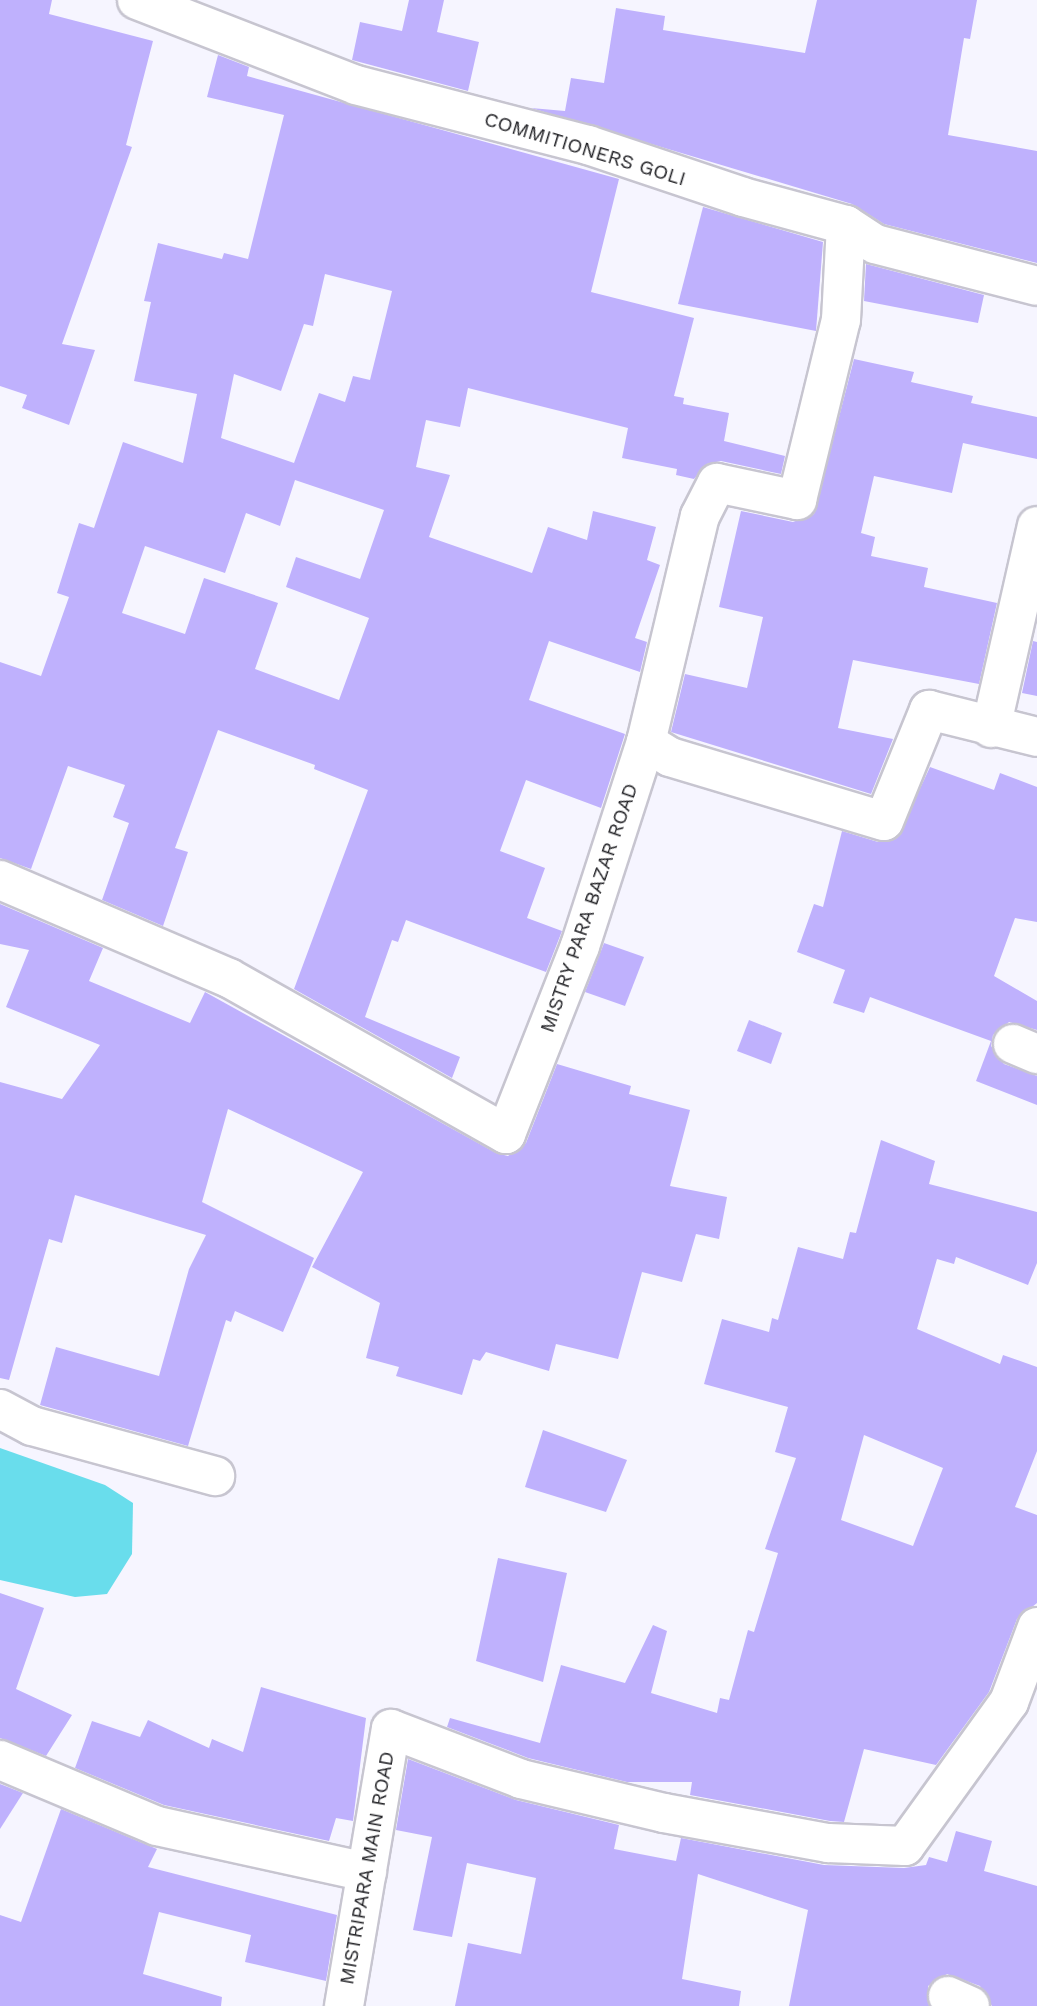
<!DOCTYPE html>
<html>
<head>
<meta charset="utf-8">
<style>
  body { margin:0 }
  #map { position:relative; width:1037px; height:2006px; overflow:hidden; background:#f6f5ff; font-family:"Work Sans",sans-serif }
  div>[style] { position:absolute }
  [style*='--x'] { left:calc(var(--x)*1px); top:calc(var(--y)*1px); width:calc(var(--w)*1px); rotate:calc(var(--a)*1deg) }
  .water>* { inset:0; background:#69ddec }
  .building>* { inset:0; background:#bfb1fd }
  .roads { filter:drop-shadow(2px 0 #c7c5d0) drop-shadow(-2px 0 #c7c5d0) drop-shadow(0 2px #c7c5d0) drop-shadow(0 -2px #c7c5d0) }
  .minor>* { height:38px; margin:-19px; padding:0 19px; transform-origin:19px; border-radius:19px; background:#fff }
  span { translate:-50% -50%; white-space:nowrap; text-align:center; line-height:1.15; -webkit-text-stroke:8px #fff; paint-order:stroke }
  .street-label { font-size:20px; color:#232327 }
</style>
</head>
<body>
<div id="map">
  <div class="water">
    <i style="clip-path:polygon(0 1448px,105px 1485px,133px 1503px,132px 1554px,107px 1594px,75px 1597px,0 1580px)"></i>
  </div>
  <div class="building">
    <i style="clip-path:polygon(0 0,52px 0,49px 14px,153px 41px,126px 145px,132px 147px,62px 344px,95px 350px,69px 425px,22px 408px,27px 395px,0 386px)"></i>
    <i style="clip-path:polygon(409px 0,444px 0,437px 32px,479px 42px,468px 91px,352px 60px,360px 22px,402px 31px)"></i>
    <i style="clip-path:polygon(817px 0,977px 0,970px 39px,964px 38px,948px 135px,1037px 151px,1037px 263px,884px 224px,852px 204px,531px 108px,565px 111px,571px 78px,604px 83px,616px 8px,665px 16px,663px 30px,805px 53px)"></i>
    <i style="clip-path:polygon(evenodd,218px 55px,249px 67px,247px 76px,619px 179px,591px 292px,694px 318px,674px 396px,684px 398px,683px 404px,729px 413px,724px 441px,785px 456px,781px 474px,721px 461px,707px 464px,694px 479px,676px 475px,677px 469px,622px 458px,628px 428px,468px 388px,460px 427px,426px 420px,416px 467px,450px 475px,429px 537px,532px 573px,548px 527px,587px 540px,593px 511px,656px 527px,647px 560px,660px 565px,635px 638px,647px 642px,640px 672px,549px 641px,529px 700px,625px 734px,601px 808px,526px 780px,500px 851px,545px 868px,527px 918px,562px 931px,546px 972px,406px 920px,398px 942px,392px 940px,365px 1017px,460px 1057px,452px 1078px,294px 989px,368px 790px,314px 769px,315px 765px,218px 730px,175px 848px,188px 852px,163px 926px,102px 900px,129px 823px,113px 817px,125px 785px,68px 766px,31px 869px,0 858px,0 662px,41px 676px,69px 597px,57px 593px,79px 523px,94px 528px,123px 442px,183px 463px,197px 394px,134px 381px,151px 302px,144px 301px,158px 243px,222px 259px,224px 253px,248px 259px,284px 115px,207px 97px,218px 55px,325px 274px,392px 291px,370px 380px,353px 376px,345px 402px,319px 393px,294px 463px,221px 438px,234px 374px,281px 391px,304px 324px,313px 326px,325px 274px,218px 55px,295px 480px,384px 510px,360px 579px,296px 557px,286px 587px,369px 618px,339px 700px,255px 669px,278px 603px,204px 578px,185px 634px,122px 613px,145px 546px,225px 573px,246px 513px,280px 526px,295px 480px)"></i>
    <i style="clip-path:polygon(703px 207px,823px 242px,816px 331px,678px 304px)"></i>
    <i style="clip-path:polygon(866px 264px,984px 295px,978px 323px,864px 301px)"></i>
    <i style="clip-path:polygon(854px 359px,914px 372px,911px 382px,973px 396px,971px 403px,1037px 417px,1037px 459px,963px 443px,952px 493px,874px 476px,861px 533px,875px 537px,871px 556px,928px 568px,924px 587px,997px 603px,979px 684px,853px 660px,838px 728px,893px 739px,871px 794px,671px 732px,685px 674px,747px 688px,763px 617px,719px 607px,741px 511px,793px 522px,814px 514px)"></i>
    <i style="clip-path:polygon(1033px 641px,1037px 642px,1037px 696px,1022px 693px)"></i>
    <i style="clip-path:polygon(930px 767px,994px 790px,1000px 773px,1037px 787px,1037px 922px,1015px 918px,994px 976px,1037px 1001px,1037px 1030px,1009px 1022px,993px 1035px,991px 1046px,1004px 1064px,1037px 1076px,1037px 1105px,976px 1081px,991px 1041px,870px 997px,864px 1013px,833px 1003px,845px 970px,797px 952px,814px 904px,823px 907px,842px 831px,878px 842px,897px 838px)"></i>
    <i style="clip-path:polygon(0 904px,103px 948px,89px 981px,190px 1023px,205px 992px,496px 1153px,508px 1156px,526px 1143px,557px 1064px,631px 1086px,629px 1094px,690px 1110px,670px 1186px,727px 1197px,719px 1239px,696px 1234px,682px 1282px,642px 1272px,618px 1359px,556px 1344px,549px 1371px,486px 1352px,480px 1361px,473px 1359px,462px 1395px,396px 1376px,399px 1367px,366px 1358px,380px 1303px,312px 1267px,363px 1172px,228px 1109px,202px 1202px,314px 1258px,283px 1332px,235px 1311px,231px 1322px,226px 1320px,188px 1446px,40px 1405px,56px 1347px,159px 1376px,189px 1269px,206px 1235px,75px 1195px,62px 1243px,49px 1239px,9px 1380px,0 1378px,0 1082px,62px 1099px,100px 1045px,6px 1007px,29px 950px,0 944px)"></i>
    <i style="clip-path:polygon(604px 943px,644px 957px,625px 1006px,585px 992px)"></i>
    <i style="clip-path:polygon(749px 1020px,782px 1033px,771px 1064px,737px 1051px)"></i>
    <i style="clip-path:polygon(evenodd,881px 1140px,935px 1161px,929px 1184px,1037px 1212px,1037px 1263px,1028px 1285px,956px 1257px,954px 1264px,937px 1259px,917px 1329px,1000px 1364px,1003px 1355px,1037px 1367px,1037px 1451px,1015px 1507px,1037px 1515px,1037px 1603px,1017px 1619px,989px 1692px,936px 1765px,864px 1749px,844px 1822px,830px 1821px,690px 1795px,692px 1782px,627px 1782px,528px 1758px,447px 1727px,450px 1718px,540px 1743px,561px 1665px,625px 1683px,653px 1625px,667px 1631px,651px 1693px,717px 1713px,720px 1698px,729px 1700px,748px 1630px,754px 1632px,778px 1553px,765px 1549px,796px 1458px,775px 1452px,788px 1407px,704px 1384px,722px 1319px,769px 1332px,772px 1318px,778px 1320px,798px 1247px,843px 1259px,850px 1232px,856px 1233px,881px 1140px,864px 1435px,943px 1468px,913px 1546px,841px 1520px,864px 1435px)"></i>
    <i style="clip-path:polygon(543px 1430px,627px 1460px,606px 1512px,525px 1487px)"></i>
    <i style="clip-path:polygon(498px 1558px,567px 1573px,543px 1682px,476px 1661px)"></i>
    <i style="clip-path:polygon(0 1593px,44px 1608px,16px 1689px,72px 1715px,46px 1756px,0 1738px)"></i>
    <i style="clip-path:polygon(261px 1687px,366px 1718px,353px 1821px,336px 1818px,329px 1841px,164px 1805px,75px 1768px,92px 1721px,140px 1737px,148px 1720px,209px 1748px,212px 1739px,243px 1752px)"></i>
    <i style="clip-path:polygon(408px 1759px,516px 1800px,619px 1825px,614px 1849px,676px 1861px,681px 1838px,824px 1865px,904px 1868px,926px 1865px,929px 1857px,947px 1862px,956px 1831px,992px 1841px,984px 1871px,1037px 1886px,1037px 2006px,992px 2006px,980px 1986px,947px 1974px,928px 1986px,929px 2006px,789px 2006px,808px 1910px,698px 1874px,682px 1979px,741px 1991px,739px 2006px,455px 2006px,468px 1943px,521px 1954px,536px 1878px,467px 1863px,452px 1937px,413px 1930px,432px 1837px,396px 1830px)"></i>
    <i style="clip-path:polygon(0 1784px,23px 1793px,0 1829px)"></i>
    <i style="clip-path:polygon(61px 1809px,157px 1849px,148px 1867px,337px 1915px,326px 1981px,245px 1962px,251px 1935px,159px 1912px,143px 1974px,222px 1997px,221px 2006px,0 2006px,0 1915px,21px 1922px)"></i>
  </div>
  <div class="roads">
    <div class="minor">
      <i style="--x:137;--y:0;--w:235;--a:21.2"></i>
      <i style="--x:356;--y:85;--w:240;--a:14.5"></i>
      <i style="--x:588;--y:145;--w:163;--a:18.5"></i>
      <i style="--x:743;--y:197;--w:107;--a:15.2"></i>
      <i style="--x:846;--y:225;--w:35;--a:33"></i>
      <i style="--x:875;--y:244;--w:167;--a:14.5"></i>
      <i style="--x:991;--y:728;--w:207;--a:-77.2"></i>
      <i style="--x:646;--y:742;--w:28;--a:32"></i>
      <i style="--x:670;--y:757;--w:223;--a:16.7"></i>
      <i style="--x:884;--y:821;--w:120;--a:-67.9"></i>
      <i style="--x:929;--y:710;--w:111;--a:14"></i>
      <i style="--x:0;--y:880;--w:249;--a:23.2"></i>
      <i style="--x:229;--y:978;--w:318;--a:29.4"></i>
      <i style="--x:506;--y:1134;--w:202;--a:-68.5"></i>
      <i style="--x:580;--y:946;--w:214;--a:-72.1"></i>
      <i style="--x:646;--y:742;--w:232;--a:-76.6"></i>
      <i style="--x:700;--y:516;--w:37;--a:-63"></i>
      <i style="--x:717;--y:483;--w:82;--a:12"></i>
      <i style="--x:797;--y:500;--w:185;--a:-76.3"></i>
      <i style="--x:841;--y:320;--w:95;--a:-87"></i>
      <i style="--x:1013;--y:1044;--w:26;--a:23"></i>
      <i style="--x:0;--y:1409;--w:36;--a:28"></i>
      <i style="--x:32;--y:1426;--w:190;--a:15.3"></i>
      <i style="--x:0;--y:1760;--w:170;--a:22.8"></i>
      <i style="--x:157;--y:1826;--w:215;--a:12.4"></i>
      <i style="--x:948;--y:1996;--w:24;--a:24"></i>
      <i style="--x:344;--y:2006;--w:281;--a:-80.4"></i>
      <i style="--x:391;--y:1729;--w:139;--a:21"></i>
      <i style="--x:521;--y:1779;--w:147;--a:13.4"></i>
      <i style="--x:664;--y:1813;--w:167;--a:10.4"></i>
      <i style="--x:828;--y:1843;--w:77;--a:2.2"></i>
      <i style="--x:905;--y:1846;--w:178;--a:-54.2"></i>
      <i style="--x:1009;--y:1702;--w:80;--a:-69.5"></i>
    </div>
  </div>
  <div class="street-label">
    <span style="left:585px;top:149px;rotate:17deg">COMMITIONERS GOLI</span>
    <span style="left:589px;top:908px;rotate:-71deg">MISTRY PARA BAZAR ROAD</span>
    <span style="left:367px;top:1868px;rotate:-80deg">MISTRIPARA MAIN ROAD</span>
  </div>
</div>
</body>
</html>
